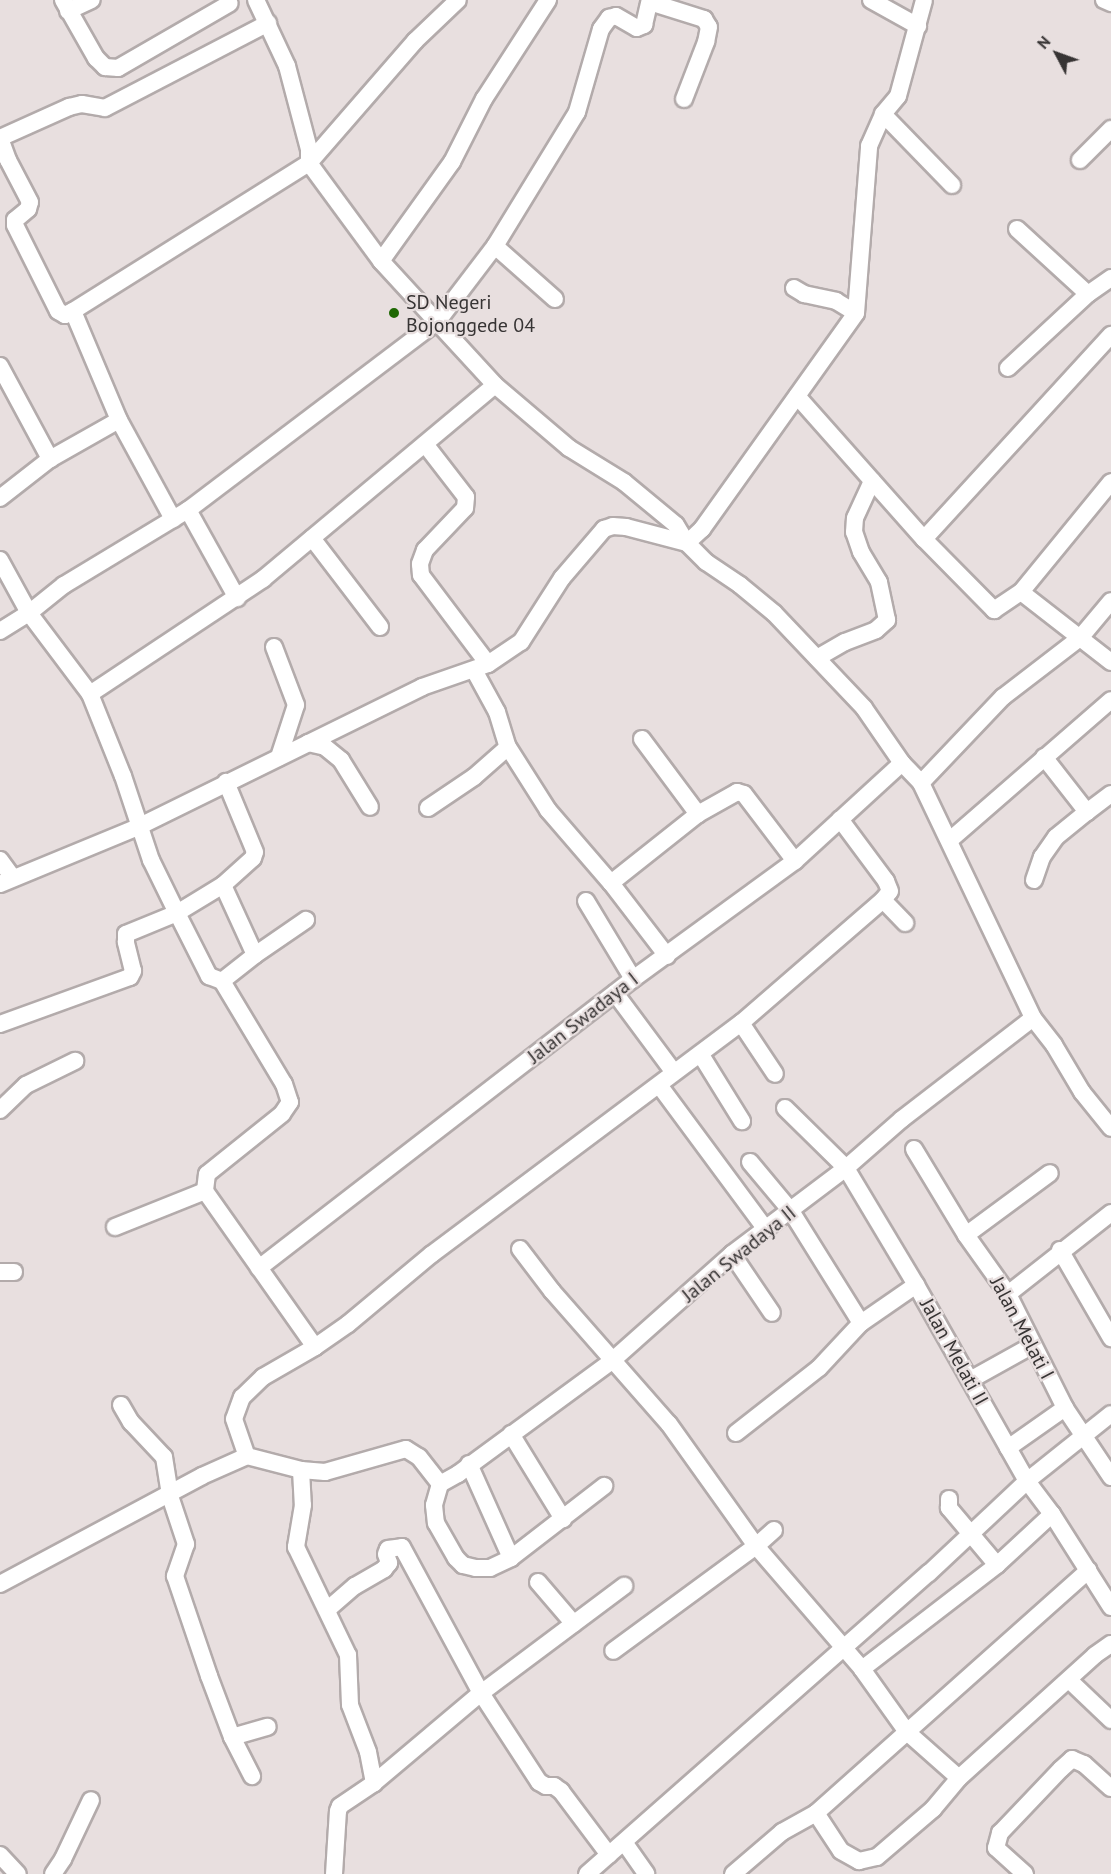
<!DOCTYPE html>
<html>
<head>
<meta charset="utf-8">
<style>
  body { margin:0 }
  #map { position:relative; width:1111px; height:1874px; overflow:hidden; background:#e8dfdf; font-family:"PT Sans",sans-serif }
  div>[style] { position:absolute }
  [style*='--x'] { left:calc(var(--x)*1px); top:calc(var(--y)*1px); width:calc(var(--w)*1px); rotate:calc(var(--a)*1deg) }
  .roads { filter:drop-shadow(2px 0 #b3abab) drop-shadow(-2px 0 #b3abab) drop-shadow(0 2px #b3abab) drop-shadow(0 -2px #b3abab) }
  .minor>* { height:16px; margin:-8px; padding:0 8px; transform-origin:8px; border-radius:8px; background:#fff }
  .dots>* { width:16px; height:16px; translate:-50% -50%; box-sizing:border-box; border:3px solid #e8dfdf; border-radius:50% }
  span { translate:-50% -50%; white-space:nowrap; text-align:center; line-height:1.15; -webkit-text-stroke:4.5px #e8dfdf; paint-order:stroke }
  .poi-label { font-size:20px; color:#373434 }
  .left { translate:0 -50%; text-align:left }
  .street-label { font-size:20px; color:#373434 }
  .north { position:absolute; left:1027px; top:24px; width:60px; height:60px; -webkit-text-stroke:4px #e8dfdf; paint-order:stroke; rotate:311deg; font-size:16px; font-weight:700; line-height:24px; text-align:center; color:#373434 }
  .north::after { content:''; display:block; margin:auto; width:21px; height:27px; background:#373434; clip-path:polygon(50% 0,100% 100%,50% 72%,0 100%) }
</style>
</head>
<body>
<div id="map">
  <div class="roads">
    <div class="minor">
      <i style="--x:63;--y:0;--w:67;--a:60.4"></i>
      <i style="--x:96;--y:58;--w:13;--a:45"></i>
      <i style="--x:105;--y:67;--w:13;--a:4"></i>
      <i style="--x:118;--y:68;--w:129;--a:-30.1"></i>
      <i style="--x:256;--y:0;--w:73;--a:64.8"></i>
      <i style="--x:287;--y:66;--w:86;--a:75.2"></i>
      <i style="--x:309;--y:149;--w:14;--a:90"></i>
      <i style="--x:309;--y:163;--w:122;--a:53.7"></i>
      <i style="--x:381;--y:261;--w:168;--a:47.4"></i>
      <i style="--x:495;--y:385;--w:97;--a:40.4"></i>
      <i style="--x:569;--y:448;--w:65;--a:31.7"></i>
      <i style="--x:624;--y:482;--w:67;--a:39.6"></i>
      <i style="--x:676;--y:525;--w:21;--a:59"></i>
      <i style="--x:687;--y:543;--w:27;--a:45"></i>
      <i style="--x:706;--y:562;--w:41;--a:34.1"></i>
      <i style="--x:740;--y:585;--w:44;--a:39.5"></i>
      <i style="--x:774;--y:613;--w:131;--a:46.5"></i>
      <i style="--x:864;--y:708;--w:67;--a:55.4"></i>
      <i style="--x:902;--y:763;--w:28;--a:46"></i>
      <i style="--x:921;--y:783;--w:260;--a:64.5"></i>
      <i style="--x:1033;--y:1018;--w:34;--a:52"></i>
      <i style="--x:1054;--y:1045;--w:55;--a:59.2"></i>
      <i style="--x:1082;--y:1092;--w:46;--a:51.1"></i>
      <i style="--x:871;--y:0;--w:54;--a:29"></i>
      <i style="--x:1104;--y:0;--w:8;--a:23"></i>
      <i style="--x:650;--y:2;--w:57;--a:17.5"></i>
      <i style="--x:704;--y:19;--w:9;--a:58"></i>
      <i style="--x:709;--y:27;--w:15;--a:101"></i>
      <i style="--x:706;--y:42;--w:61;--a:111.1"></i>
      <i style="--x:68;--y:11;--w:26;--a:-25"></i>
      <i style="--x:883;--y:114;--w:99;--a:45.8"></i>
      <i style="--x:1080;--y:160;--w:44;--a:-45"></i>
      <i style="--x:1017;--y:229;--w:96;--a:42.5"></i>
      <i style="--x:495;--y:246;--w:80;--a:41.5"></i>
      <i style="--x:381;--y:261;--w:122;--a:-54.4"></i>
      <i style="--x:452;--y:162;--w:71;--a:-63.1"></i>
      <i style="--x:484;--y:99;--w:118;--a:-57.1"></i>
      <i style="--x:794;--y:288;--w:12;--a:31"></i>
      <i style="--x:804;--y:294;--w:33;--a:12"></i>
      <i style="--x:836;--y:301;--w:23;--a:31"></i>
      <i style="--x:73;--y:311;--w:279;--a:-32.1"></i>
      <i style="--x:309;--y:163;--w:162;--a:-49"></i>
      <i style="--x:415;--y:41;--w:59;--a:-43.6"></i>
      <i style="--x:0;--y:366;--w:106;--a:61.7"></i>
      <i style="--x:1008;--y:368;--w:109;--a:-42.8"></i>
      <i style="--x:1088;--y:294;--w:28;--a:-35"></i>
      <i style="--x:797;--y:396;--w:191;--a:48.4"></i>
      <i style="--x:924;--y:539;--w:100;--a:45.4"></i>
      <i style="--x:994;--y:610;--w:32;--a:-34"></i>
      <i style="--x:1021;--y:592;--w:142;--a:-50.7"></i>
      <i style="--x:119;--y:420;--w:118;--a:-112.9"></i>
      <i style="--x:73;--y:311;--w:9;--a:153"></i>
      <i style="--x:65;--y:315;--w:8;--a:-150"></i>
      <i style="--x:58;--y:311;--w:96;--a:-116.6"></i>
      <i style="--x:15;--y:225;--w:5;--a:-90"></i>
      <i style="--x:15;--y:220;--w:17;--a:-40"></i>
      <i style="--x:28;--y:209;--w:7;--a:-74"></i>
      <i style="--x:30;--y:202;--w:47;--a:-117.6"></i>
      <i style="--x:8;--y:160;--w:23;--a:-110"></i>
      <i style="--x:0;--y:138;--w:76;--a:-24.2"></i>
      <i style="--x:69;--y:107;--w:13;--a:-13"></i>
      <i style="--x:82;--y:104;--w:23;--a:10"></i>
      <i style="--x:105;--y:108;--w:184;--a:-27.5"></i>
      <i style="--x:425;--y:444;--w:67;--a:52.3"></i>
      <i style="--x:466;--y:497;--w:11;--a:95"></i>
      <i style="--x:465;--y:508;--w:58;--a:133.6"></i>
      <i style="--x:425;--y:550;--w:15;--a:110"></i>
      <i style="--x:420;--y:564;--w:11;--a:85"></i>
      <i style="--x:421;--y:575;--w:111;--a:53"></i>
      <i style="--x:0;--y:498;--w:63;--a:-38"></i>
      <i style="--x:50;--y:459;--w:79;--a:-29.5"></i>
      <i style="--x:119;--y:420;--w:113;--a:61.4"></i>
      <i style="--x:188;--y:510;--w:101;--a:60.9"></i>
      <i style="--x:312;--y:538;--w:112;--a:52.6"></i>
      <i style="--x:924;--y:539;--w:277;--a:-47.5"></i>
      <i style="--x:687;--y:543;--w:21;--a:-43"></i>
      <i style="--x:702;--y:529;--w:265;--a:-54.5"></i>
      <i style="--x:856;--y:313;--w:168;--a:-85.5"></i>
      <i style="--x:869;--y:146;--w:35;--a:-66"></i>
      <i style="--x:883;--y:114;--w:23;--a:-50"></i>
      <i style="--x:898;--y:96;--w:99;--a:-74.8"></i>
      <i style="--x:0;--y:560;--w:60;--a:61.3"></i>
      <i style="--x:29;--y:613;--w:101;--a:53"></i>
      <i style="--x:90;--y:694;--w:88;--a:68.1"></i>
      <i style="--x:123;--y:776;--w:89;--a:71.6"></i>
      <i style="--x:151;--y:860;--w:59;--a:63.9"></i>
      <i style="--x:177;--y:913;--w:71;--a:63.1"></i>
      <i style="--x:209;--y:976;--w:14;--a:21"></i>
      <i style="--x:222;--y:981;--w:120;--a:59"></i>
      <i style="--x:284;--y:1084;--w:19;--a:72"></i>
      <i style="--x:290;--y:1102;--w:14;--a:124"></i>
      <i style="--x:282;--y:1114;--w:96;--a:141.3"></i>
      <i style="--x:207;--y:1174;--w:17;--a:97"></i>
      <i style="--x:205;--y:1191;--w:191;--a:54.8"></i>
      <i style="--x:315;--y:1347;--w:60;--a:150"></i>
      <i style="--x:263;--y:1377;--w:29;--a:136"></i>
      <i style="--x:242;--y:1397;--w:23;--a:110"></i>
      <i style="--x:234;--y:1419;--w:39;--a:71"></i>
      <i style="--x:1021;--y:592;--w:114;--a:37.9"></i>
      <i style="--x:0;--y:631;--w:34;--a:-32"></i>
      <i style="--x:29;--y:613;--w:45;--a:-38.7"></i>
      <i style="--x:64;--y:585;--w:145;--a:-31.2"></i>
      <i style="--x:188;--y:510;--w:312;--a:-37.1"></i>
      <i style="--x:437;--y:322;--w:96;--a:-52.7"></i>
      <i style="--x:495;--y:246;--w:157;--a:-58.5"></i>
      <i style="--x:577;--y:112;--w:86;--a:-73.9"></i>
      <i style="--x:601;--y:29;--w:14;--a:-54"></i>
      <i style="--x:609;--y:18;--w:7;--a:-16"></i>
      <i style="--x:616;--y:16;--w:24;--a:30"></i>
      <i style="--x:637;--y:28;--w:8;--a:-23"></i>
      <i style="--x:644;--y:25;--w:26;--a:-77"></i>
      <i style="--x:274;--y:647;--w:62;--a:69.2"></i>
      <i style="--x:296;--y:705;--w:55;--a:108.1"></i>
      <i style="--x:817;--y:658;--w:32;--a:-30"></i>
      <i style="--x:845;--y:642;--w:33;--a:-21"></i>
      <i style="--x:876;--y:630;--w:15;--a:-42"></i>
      <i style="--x:887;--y:620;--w:39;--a:-102"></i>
      <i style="--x:879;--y:582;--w:35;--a:-121"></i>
      <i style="--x:861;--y:552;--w:21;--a:-109"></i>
      <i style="--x:854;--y:532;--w:14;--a:-86"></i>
      <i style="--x:855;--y:518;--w:41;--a:-65.3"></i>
      <i style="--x:474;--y:670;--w:48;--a:61.3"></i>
      <i style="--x:497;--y:712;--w:37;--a:73"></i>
      <i style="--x:508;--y:747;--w:75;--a:57.6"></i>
      <i style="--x:548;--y:810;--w:96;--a:49.2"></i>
      <i style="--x:611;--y:883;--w:92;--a:52.5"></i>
      <i style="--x:90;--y:694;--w:208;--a:-33.6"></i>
      <i style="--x:263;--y:579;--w:302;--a:-39.9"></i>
      <i style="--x:642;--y:739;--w:94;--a:53.3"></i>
      <i style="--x:308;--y:743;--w:17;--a:13"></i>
      <i style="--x:325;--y:747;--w:21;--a:39"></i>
      <i style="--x:341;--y:760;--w:55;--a:58.3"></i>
      <i style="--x:1044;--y:757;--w:70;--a:52"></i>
      <i style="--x:1087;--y:812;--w:30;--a:-37"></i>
      <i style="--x:921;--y:783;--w:119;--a:-46.4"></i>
      <i style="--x:1003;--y:697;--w:97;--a:-37.5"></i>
      <i style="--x:1080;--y:638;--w:48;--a:-50"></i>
      <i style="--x:428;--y:808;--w:55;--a:-34"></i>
      <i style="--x:474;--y:777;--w:45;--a:-41.4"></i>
      <i style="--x:950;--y:840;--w:213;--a:-41"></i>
      <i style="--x:0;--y:860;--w:22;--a:54"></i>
      <i style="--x:1034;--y:880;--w:24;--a:-71"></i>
      <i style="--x:1042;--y:857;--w:24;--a:-55"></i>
      <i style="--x:1056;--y:837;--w:40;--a:-39"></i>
      <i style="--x:611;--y:883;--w:111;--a:-38.4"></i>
      <i style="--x:698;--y:814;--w:45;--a:-29.4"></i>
      <i style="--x:737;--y:792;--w:7;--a:16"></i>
      <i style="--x:744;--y:794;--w:84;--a:52.7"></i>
      <i style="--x:0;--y:884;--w:149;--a:-22.4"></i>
      <i style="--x:138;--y:827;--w:317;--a:-26.2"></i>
      <i style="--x:422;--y:687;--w:70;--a:-19.2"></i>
      <i style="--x:488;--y:664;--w:40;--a:-34"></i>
      <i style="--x:521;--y:642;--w:76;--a:-57.4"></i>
      <i style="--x:562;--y:578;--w:65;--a:-49.4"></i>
      <i style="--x:604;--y:529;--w:9;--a:-18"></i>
      <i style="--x:613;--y:526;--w:13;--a:4"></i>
      <i style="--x:626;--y:527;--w:63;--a:14.7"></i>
      <i style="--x:883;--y:900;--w:32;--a:46"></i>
      <i style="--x:586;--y:901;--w:91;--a:58.9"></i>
      <i style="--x:255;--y:955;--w:62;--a:-34.5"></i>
      <i style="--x:222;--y:981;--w:42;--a:-38.2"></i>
      <i style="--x:255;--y:955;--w:77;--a:-114.6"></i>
      <i style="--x:223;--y:885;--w:40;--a:-42"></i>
      <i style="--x:253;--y:858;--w:6;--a:-72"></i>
      <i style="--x:255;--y:852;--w:76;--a:-112.5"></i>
      <i style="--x:615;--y:993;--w:97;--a:53.4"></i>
      <i style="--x:741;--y:1023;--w:61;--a:56.3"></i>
      <i style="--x:0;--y:1024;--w:138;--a:-19.9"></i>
      <i style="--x:130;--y:977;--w:7;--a:-63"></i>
      <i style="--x:133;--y:971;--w:30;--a:-104"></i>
      <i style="--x:126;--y:942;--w:8;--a:-90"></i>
      <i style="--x:126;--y:934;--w:55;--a:-22.4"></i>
      <i style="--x:177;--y:913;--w:54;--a:-31.3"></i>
      <i style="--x:701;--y:1055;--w:78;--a:58.2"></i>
      <i style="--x:659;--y:1085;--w:178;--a:53.5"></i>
      <i style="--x:785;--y:1108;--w:86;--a:44.5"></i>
      <i style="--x:846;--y:1168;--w:136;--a:59.1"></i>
      <i style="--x:916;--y:1285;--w:225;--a:60.5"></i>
      <i style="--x:1027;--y:1481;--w:41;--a:52.9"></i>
      <i style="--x:1052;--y:1514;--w:110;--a:57.6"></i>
      <i style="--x:0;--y:1110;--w:36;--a:-44"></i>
      <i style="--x:26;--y:1085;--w:55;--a:-26.1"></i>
      <i style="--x:914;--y:1149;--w:100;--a:58.8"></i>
      <i style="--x:966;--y:1235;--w:72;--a:54.6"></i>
      <i style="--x:1008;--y:1294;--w:127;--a:63.4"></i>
      <i style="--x:1065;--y:1408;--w:83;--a:56.3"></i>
      <i style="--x:750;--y:1162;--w:64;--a:50.1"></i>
      <i style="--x:791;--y:1211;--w:132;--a:58"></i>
      <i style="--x:115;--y:1227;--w:97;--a:-21.8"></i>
      <i style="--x:966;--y:1235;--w:104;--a:-36.4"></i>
      <i style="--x:520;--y:1249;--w:53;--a:52.7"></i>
      <i style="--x:552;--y:1291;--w:177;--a:48.7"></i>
      <i style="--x:669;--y:1424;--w:150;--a:54.5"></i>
      <i style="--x:756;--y:1546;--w:177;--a:143.7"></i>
      <i style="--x:1060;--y:1250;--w:102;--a:59.9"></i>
      <i style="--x:732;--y:1254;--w:71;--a:55.9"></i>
      <i style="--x:259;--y:1268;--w:473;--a:-37.7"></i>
      <i style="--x:633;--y:979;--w:200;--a:-36.1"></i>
      <i style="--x:795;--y:861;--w:145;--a:-42.5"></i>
      <i style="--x:0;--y:1272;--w:14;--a:0"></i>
      <i style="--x:1008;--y:1294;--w:131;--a:-38.2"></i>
      <i style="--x:315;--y:1347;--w:40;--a:-34.9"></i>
      <i style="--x:348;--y:1324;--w:109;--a:-39.8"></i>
      <i style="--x:432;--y:1254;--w:386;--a:-36.8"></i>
      <i style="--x:741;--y:1023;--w:188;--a:-40.9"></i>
      <i style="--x:883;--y:900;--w:11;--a:-52"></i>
      <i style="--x:890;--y:891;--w:11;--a:-112"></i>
      <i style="--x:886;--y:881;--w:77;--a:-126.6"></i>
      <i style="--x:970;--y:1380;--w:72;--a:-29.1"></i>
      <i style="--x:121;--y:1405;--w:20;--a:60"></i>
      <i style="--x:131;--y:1422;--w:48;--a:46.7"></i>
      <i style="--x:164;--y:1457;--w:39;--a:81"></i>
      <i style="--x:170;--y:1496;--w:51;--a:71.6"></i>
      <i style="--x:186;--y:1544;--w:34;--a:109"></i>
      <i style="--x:175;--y:1576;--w:106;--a:71.2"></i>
      <i style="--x:209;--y:1676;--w:65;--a:69.3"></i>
      <i style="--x:232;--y:1737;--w:44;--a:62.9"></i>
      <i style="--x:736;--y:1433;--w:105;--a:-38.1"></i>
      <i style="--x:819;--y:1368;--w:62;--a:-47"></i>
      <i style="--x:861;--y:1323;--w:67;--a:-34.6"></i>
      <i style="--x:511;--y:1434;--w:100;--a:58.5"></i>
      <i style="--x:1008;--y:1448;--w:70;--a:-35.1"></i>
      <i style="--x:469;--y:1464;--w:103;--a:65.9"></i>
      <i style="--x:301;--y:1470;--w:35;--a:87"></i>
      <i style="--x:303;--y:1505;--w:43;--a:99.5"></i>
      <i style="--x:296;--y:1547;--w:120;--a:64.3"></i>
      <i style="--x:348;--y:1655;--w:50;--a:87.7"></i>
      <i style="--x:350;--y:1705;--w:50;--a:69"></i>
      <i style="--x:368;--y:1752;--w:32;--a:79"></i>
      <i style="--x:440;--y:1484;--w:21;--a:-29"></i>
      <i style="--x:458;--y:1474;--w:192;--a:-36.3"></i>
      <i style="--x:613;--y:1360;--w:159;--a:-41.7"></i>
      <i style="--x:732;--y:1254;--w:143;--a:-37"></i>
      <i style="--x:846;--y:1168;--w:74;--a:-41.2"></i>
      <i style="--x:902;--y:1119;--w:165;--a:-37.6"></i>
      <i style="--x:440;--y:1484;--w:22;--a:106"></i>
      <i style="--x:434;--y:1505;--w:18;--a:84"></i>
      <i style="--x:436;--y:1523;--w:40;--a:60.3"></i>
      <i style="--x:456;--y:1558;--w:10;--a:45"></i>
      <i style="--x:463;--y:1565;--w:13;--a:13"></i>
      <i style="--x:476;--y:1568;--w:14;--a:0"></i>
      <i style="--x:490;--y:1568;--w:23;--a:-25"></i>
      <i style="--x:511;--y:1558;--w:118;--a:-37.7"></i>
      <i style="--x:774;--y:1530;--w:24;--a:138"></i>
      <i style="--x:756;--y:1546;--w:162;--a:49.2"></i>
      <i style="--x:862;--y:1669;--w:77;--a:54.5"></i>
      <i style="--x:907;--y:1732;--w:69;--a:41.5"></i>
      <i style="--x:997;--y:1565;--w:75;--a:-42.8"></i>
      <i style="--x:538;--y:1582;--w:55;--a:49.4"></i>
      <i style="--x:0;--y:1584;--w:229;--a:-28.1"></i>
      <i style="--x:202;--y:1476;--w:49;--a:-24"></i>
      <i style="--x:247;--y:1456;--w:56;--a:14.5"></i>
      <i style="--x:301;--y:1470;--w:24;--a:5"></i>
      <i style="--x:325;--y:1472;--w:84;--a:-15.9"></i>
      <i style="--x:406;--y:1449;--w:15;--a:32"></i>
      <i style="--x:419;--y:1457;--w:34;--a:52"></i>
      <i style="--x:327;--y:1610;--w:37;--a:-41"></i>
      <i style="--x:355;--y:1586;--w:34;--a:-30"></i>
      <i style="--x:384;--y:1569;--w:8;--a:-50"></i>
      <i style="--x:389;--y:1563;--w:9;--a:-108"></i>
      <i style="--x:386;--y:1554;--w:5;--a:-68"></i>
      <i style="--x:388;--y:1549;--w:14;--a:-8"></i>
      <i style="--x:402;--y:1547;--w:166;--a:61.6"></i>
      <i style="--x:481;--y:1693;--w:106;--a:56.9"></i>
      <i style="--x:539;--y:1782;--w:8;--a:30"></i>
      <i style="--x:546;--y:1786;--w:8;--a:0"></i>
      <i style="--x:554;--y:1786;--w:9;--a:36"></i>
      <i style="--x:561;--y:1791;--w:80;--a:53.1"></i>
      <i style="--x:862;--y:1669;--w:170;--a:-37.6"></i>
      <i style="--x:997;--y:1565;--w:75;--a:-130.1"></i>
      <i style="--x:949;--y:1508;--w:9;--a:-90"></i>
      <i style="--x:1069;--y:1680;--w:58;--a:43.6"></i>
      <i style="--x:232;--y:1737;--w:37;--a:-16"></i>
      <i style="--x:816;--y:1813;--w:45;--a:56.7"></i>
      <i style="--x:841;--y:1851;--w:21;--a:29"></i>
      <i style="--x:859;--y:1861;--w:18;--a:-13"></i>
      <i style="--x:877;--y:1857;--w:74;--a:-40.6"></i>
      <i style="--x:933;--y:1809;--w:40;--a:-50"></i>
      <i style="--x:959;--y:1778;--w:183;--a:-42.1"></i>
      <i style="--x:1095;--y:1655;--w:19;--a:-35"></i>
      <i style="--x:624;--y:1842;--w:39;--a:55"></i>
      <i style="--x:0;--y:1855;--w:26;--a:47"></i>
      <i style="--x:53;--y:1874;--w:18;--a:-56"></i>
      <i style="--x:63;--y:1859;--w:65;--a:-64.6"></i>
      <i style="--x:334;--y:1874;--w:63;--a:-86.4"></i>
      <i style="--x:338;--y:1811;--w:5;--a:-68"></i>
      <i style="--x:340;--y:1806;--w:41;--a:-34.1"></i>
      <i style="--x:374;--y:1783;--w:140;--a:-40.1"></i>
      <i style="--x:481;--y:1693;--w:179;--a:-36.8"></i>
      <i style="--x:587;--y:1874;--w:456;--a:-41.4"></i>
      <i style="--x:929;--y:1573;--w:134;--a:-43.2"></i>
      <i style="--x:1027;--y:1481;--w:107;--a:-38.6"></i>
      <i style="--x:733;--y:1874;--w:65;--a:-40.6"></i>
      <i style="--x:782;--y:1832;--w:39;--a:-29"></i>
      <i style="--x:816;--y:1813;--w:365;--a:-41.7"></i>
      <i style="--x:1025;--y:1874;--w:39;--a:-138"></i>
      <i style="--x:996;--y:1848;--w:16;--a:-75"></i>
      <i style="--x:1000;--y:1833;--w:88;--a:-46.4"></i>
      <i style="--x:1061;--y:1769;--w:15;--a:-42"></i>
      <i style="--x:1072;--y:1759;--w:13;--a:23"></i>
      <i style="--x:1084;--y:1764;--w:36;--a:42"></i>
    </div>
  </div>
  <div class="dots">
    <i style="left:394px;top:313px;background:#1e6803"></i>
  </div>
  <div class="poi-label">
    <span class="left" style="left:406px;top:314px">SD Negeri<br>Bojonggede 04</span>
  </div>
  <div class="street-label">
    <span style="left:583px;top:1018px;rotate:-38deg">Jalan Swadaya I</span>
    <span style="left:739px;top:1254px;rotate:-39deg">Jalan Swadaya II</span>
    <span style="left:1022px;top:1328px;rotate:62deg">Jalan Melati I</span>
    <span style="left:954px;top:1352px;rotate:61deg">Jalan Melati II</span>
  </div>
  <div class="north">N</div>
</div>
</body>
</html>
